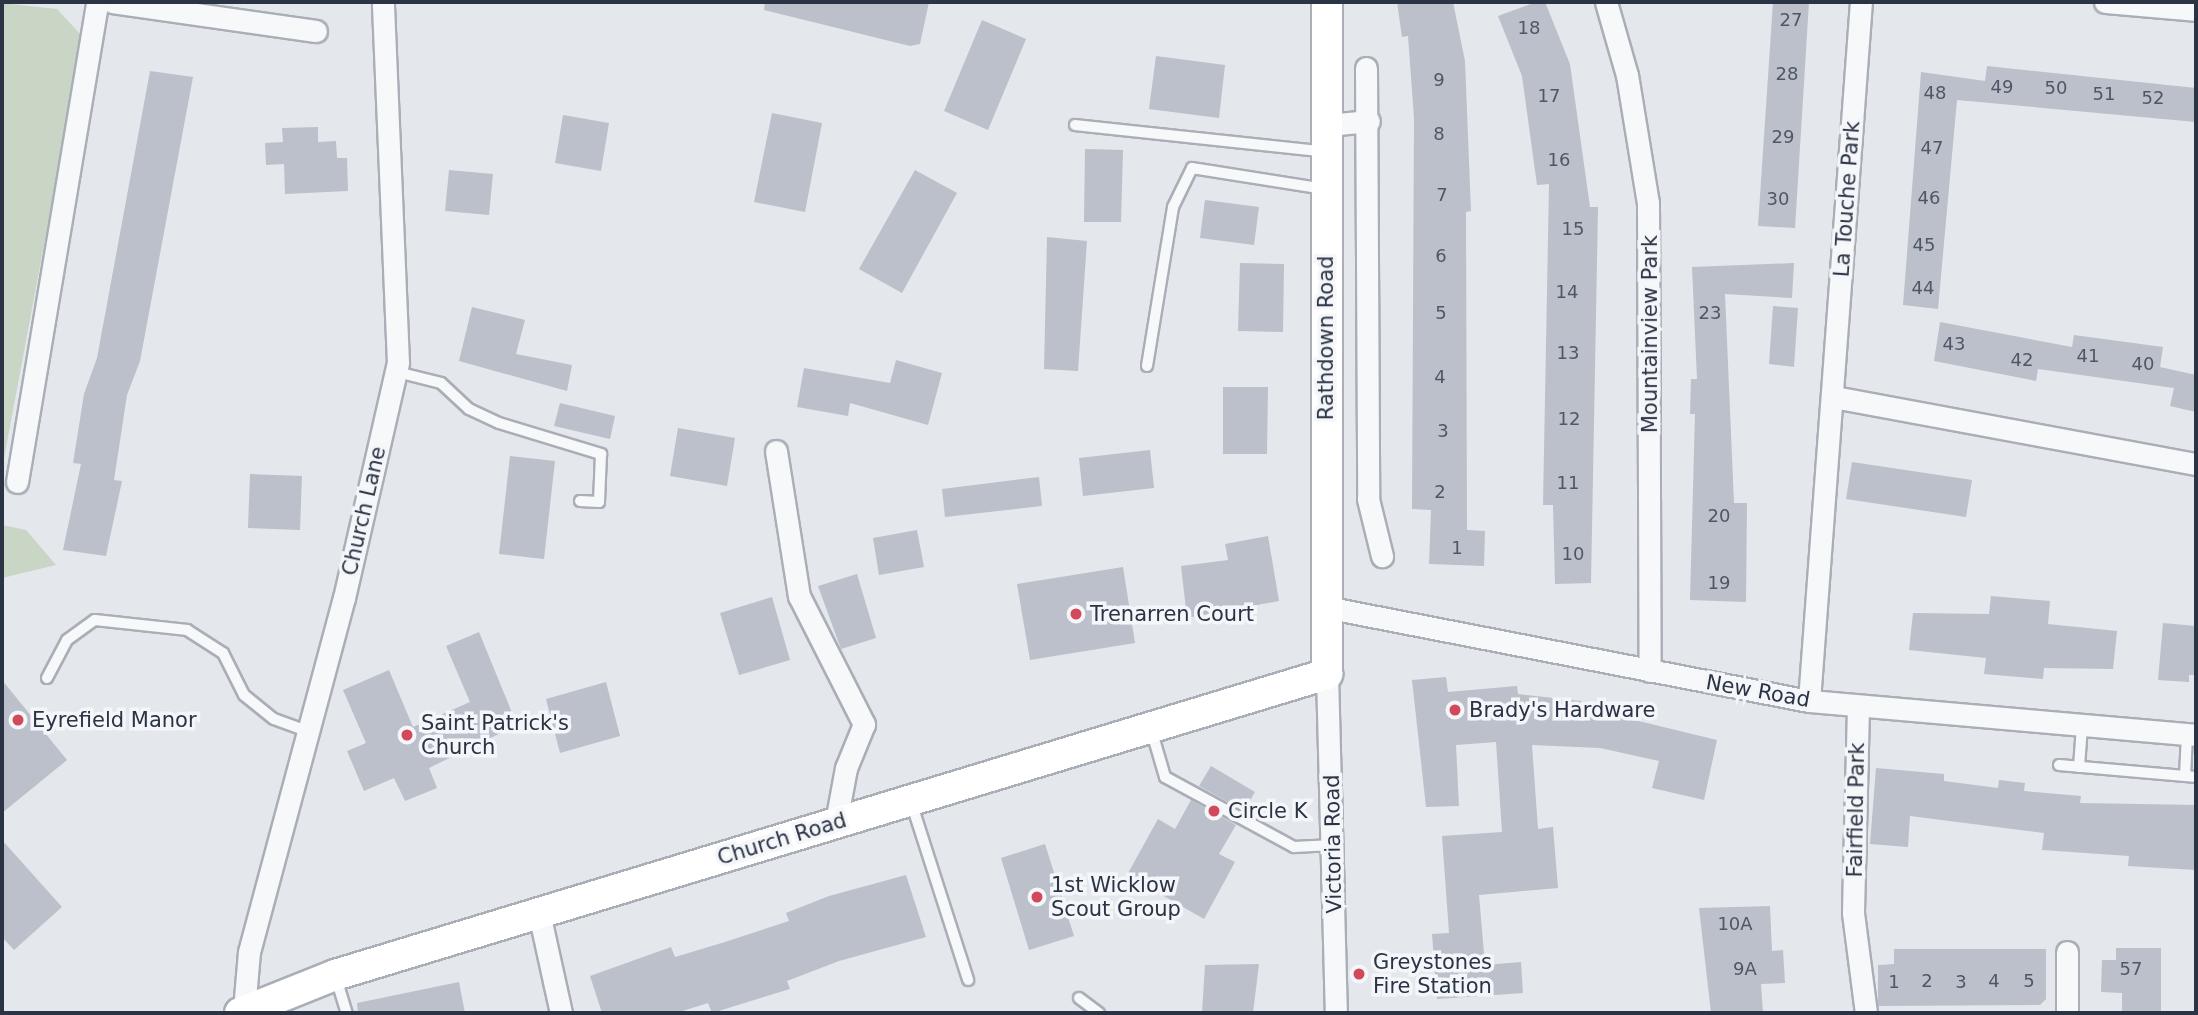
<!DOCTYPE html>
<html>
<head>
<meta charset="utf-8">
<style>
  body { margin:0 }
  #map { position:relative; width:2198px; height:1015px; overflow:hidden; background:#e4e7ec; font-family:"DejaVu Sans",sans-serif }
  div>[style] { position:absolute }
  [style*='--x'] { left:calc(var(--x)*1px); top:calc(var(--y)*1px); width:calc(var(--w)*1px); rotate:calc(var(--a)*1deg) }
  .green>* { inset:0; background:#c9d6c5 }
  .building>* { inset:0; background:#bbc0ca }
  .roads { filter:drop-shadow(2px 0 #a9aeb7) drop-shadow(-2px 0 #a9aeb7) drop-shadow(0 2px #a9aeb7) drop-shadow(0 -2px #a9aeb7) }
  .lane>* { height:10px; margin:-5px; padding:0 5px; transform-origin:5px; border-radius:5px; background:#f7f8fa }
  .street>* { height:21px; margin:-10.5px; padding:0 10.5px; transform-origin:10.5px; border-radius:10.5px; background:#f7f8fa }
  .secondary>* { height:30px; margin:-15px; padding:0 15px; transform-origin:15px; border-radius:15px; background:#fff }
  .dots>* { width:19px; height:19px; translate:-50% -50%; box-sizing:border-box; border:4px solid #f4f6f9; border-radius:50% }
  span { translate:-50% -50%; white-space:nowrap; text-align:center; line-height:1.15; -webkit-text-stroke:7px #f4f6f9; paint-order:stroke }
  .number-label { font-size:18px; color:#4f5766 }
  .number-label span { -webkit-text-stroke-width:0 }
  .street-label { font-size:21px; color:#2b3445 }
  .poi-label { font-size:21px; color:#2b3445 }
  .left { translate:0 -50%; text-align:left }
  .frame { position:absolute; inset:0; border:4px solid #2b3445; pointer-events:none }
</style>
</head>
<body>
<div id="map">
  <div class="green">
    <i style="clip-path:polygon(2px 3px,57px 9px,83px 37px,2px 469px)"></i>
    <i style="clip-path:polygon(2px 525px,26px 530px,56px 565px,2px 578px)"></i>
  </div>
  <div class="building">
    <i style="clip-path:polygon(765px 2px,929px 2px,920px 44px,910px 46px,764px 10px)"></i>
    <i style="clip-path:polygon(1397px 2px,1453px 2px,1465px 61px,1471px 211px,1466px 212px,1467px 530px,1485px 531px,1484px 566px,1429px 564px,1431px 510px,1412px 509px,1414px 118px,1408px 36px,1402px 37px)"></i>
    <i style="clip-path:polygon(1536px 2px,1545px 2px,1570px 64px,1590px 207px,1598px 207px,1591px 583px,1555px 584px,1553px 505px,1543px 505px,1549px 184px,1537px 185px,1522px 76px,1498px 16px)"></i>
    <i style="clip-path:polygon(1773px 2px,1809px 2px,1795px 228px,1758px 226px)"></i>
    <i style="clip-path:polygon(982px 20px,1026px 39px,988px 130px,944px 111px)"></i>
    <i style="clip-path:polygon(1156px 56px,1225px 65px,1219px 118px,1149px 109px)"></i>
    <i style="clip-path:polygon(1987px 66px,2196px 88px,2196px 122px,1957px 100px,1938px 309px,1903px 305px,1921px 72px,1985px 81px)"></i>
    <i style="clip-path:polygon(150px 71px,193px 77px,140px 361px,127px 395px,114px 480px,122px 481px,106px 556px,63px 550px,81px 464px,73px 463px,84px 394px,97px 358px)"></i>
    <i style="clip-path:polygon(772px 113px,822px 123px,805px 212px,754px 202px)"></i>
    <i style="clip-path:polygon(563px 115px,609px 123px,601px 171px,555px 163px)"></i>
    <i style="clip-path:polygon(318px 127px,318px 142px,336px 141px,337px 158px,347px 158px,348px 191px,285px 194px,284px 164px,266px 165px,265px 143px,283px 142px,282px 128px)"></i>
    <i style="clip-path:polygon(1085px 149px,1123px 150px,1121px 222px,1084px 222px)"></i>
    <i style="clip-path:polygon(449px 170px,493px 174px,489px 215px,445px 211px)"></i>
    <i style="clip-path:polygon(915px 170px,957px 193px,902px 293px,859px 269px)"></i>
    <i style="clip-path:polygon(1205px 200px,1259px 207px,1254px 245px,1200px 238px)"></i>
    <i style="clip-path:polygon(1047px 237px,1087px 241px,1078px 371px,1044px 369px)"></i>
    <i style="clip-path:polygon(1240px 263px,1284px 264px,1283px 332px,1238px 331px)"></i>
    <i style="clip-path:polygon(1794px 263px,1792px 298px,1725px 294px,1734px 503px,1747px 503px,1746px 602px,1690px 600px,1695px 414px,1690px 414px,1691px 379px,1697px 379px,1692px 267px)"></i>
    <i style="clip-path:polygon(1773px 306px,1798px 308px,1794px 367px,1769px 364px)"></i>
    <i style="clip-path:polygon(472px 307px,525px 320px,516px 354px,572px 365px,567px 391px,459px 361px)"></i>
    <i style="clip-path:polygon(1940px 322px,2072px 347px,2074px 335px,2163px 347px,2160px 367px,2196px 375px,2196px 412px,2170px 406px,2174px 388px,2038px 369px,2036px 381px,1934px 361px)"></i>
    <i style="clip-path:polygon(896px 360px,942px 373px,928px 425px,850px 403px,848px 416px,797px 407px,804px 368px,890px 383px)"></i>
    <i style="clip-path:polygon(1223px 387px,1268px 387px,1267px 454px,1223px 454px)"></i>
    <i style="clip-path:polygon(560px 403px,615px 416px,610px 439px,554px 426px)"></i>
    <i style="clip-path:polygon(678px 428px,735px 438px,727px 486px,670px 476px)"></i>
    <i style="clip-path:polygon(1150px 450px,1154px 488px,1083px 496px,1079px 458px)"></i>
    <i style="clip-path:polygon(510px 456px,555px 461px,544px 559px,499px 554px)"></i>
    <i style="clip-path:polygon(1852px 462px,1972px 480px,1966px 517px,1846px 499px)"></i>
    <i style="clip-path:polygon(250px 474px,302px 476px,300px 530px,248px 528px)"></i>
    <i style="clip-path:polygon(1039px 477px,1042px 506px,945px 517px,942px 489px)"></i>
    <i style="clip-path:polygon(917px 530px,924px 567px,879px 575px,873px 538px)"></i>
    <i style="clip-path:polygon(1268px 536px,1279px 601px,1187px 618px,1181px 566px,1228px 560px,1225px 544px)"></i>
    <i style="clip-path:polygon(1123px 567px,1135px 643px,1030px 660px,1017px 584px)"></i>
    <i style="clip-path:polygon(857px 574px,876px 638px,841px 649px,818px 586px)"></i>
    <i style="clip-path:polygon(1991px 596px,2050px 601px,2048px 624px,2117px 631px,2113px 669px,2044px 668px,2043px 679px,1984px 674px,1986px 658px,1909px 650px,1913px 613px,1989px 614px)"></i>
    <i style="clip-path:polygon(772px 597px,790px 660px,739px 675px,720px 613px)"></i>
    <i style="clip-path:polygon(2163px 623px,2196px 626px,2196px 675px,2189px 675px,2189px 682px,2158px 680px)"></i>
    <i style="clip-path:polygon(479px 632px,517px 725px,429px 768px,437px 788px,405px 801px,394px 778px,364px 791px,347px 751px,366px 743px,343px 690px,389px 670px,413px 727px,470px 702px,446px 646px)"></i>
    <i style="clip-path:polygon(1446px 677px,1448px 692px,1517px 686px,1518px 694px,1590px 702px,1589px 709px,1717px 740px,1704px 800px,1652px 788px,1659px 761px,1600px 748px,1532px 745px,1538px 829px,1553px 827px,1558px 888px,1479px 895px,1485px 965px,1521px 962px,1523px 993px,1437px 999px,1432px 934px,1449px 933px,1442px 836px,1502px 832px,1496px 742px,1456px 745px,1459px 806px,1426px 807px,1412px 680px)"></i>
    <i style="clip-path:polygon(2px 680px,67px 760px,2px 813px)"></i>
    <i style="clip-path:polygon(606px 682px,620px 736px,560px 753px,546px 699px)"></i>
    <i style="clip-path:polygon(1211px 766px,1255px 792px,1244px 811px,1199px 786px)"></i>
    <i style="clip-path:polygon(1876px 768px,1944px 774px,1944px 781px,1998px 788px,1999px 780px,2025px 783px,2024px 791px,2081px 796px,2080px 803px,2196px 805px,2196px 870px,2128px 866px,2129px 856px,2042px 850px,2044px 833px,1910px 816px,1908px 847px,1870px 844px)"></i>
    <i style="clip-path:polygon(1191px 800px,1236px 825px,1219px 854px,1235px 862px,1204px 919px,1127px 875px,1158px 819px,1175px 829px)"></i>
    <i style="clip-path:polygon(2px 840px,62px 907px,14px 950px,2px 937px)"></i>
    <i style="clip-path:polygon(1045px 844px,1074px 936px,1029px 950px,1001px 858px)"></i>
    <i style="clip-path:polygon(906px 875px,926px 937px,839px 961px,787px 981px,790px 989px,712px 1013px,708px 1003px,676px 1013px,602px 1013px,590px 976px,671px 947px,675px 957px,725px 942px,789px 921px,786px 913px,829px 896px)"></i>
    <i style="clip-path:polygon(1770px 906px,1772px 951px,1783px 950px,1785px 983px,1761px 984px,1763px 1013px,1711px 1013px,1699px 908px)"></i>
    <i style="clip-path:polygon(2116px 948px,2161px 948px,2161px 1013px,2122px 1013px,2122px 993px,2101px 992px,2102px 960px,2116px 960px)"></i>
    <i style="clip-path:polygon(1894px 949px,2046px 949px,2046px 999px,2040px 1005px,1878px 1006px,1878px 965px,1894px 964px)"></i>
    <i style="clip-path:polygon(1259px 964px,1253px 1013px,1202px 1013px,1205px 965px)"></i>
    <i style="clip-path:polygon(459px 982px,465px 1013px,358px 1013px,357px 1003px)"></i>
  </div>
  <div class="roads">
    <div class="lane">
      <i style="--x:1075;--y:125;--w:252;--a:6.1"></i>
      <i style="--x:1147;--y:366;--w:161;--a:-80.7"></i>
      <i style="--x:1173;--y:207;--w:43;--a:-64"></i>
      <i style="--x:1192;--y:168;--w:134;--a:9"></i>
      <i style="--x:397;--y:372;--w:45;--a:14"></i>
      <i style="--x:441;--y:383;--w:38;--a:43"></i>
      <i style="--x:469;--y:409;--w:33;--a:25"></i>
      <i style="--x:499;--y:423;--w:107;--a:16.9"></i>
      <i style="--x:601;--y:454;--w:48;--a:92.4"></i>
      <i style="--x:599;--y:502;--w:19;--a:-177"></i>
      <i style="--x:47;--y:678;--w:43;--a:-62.2"></i>
      <i style="--x:67;--y:640;--w:34;--a:-36"></i>
      <i style="--x:95;--y:620;--w:93;--a:6.2"></i>
      <i style="--x:187;--y:630;--w:43;--a:32.6"></i>
      <i style="--x:223;--y:653;--w:47;--a:63.4"></i>
      <i style="--x:244;--y:695;--w:38;--a:39"></i>
      <i style="--x:274;--y:719;--w:35;--a:20"></i>
      <i style="--x:1151;--y:729;--w:50;--a:73.7"></i>
      <i style="--x:1165;--y:777;--w:147;--a:28.5"></i>
      <i style="--x:1294;--y:847;--w:39;--a:-3"></i>
      <i style="--x:2059;--y:765;--w:138;--a:5"></i>
      <i style="--x:2079;--y:767;--w:41;--a:-85.8"></i>
      <i style="--x:2185;--y:776;--w:41;--a:-87.2"></i>
      <i style="--x:911;--y:802;--w:187;--a:72.2"></i>
      <i style="--x:336;--y:978;--w:37;--a:73"></i>
      <i style="--x:1079;--y:998;--w:25;--a:37"></i>
    </div>
    <div class="street">
      <i style="--x:112;--y:2;--w:206;--a:8.1"></i>
      <i style="--x:1606;--y:2;--w:76;--a:74"></i>
      <i style="--x:1627;--y:75;--w:130;--a:80.7"></i>
      <i style="--x:1648;--y:203;--w:468;--a:89.8"></i>
      <i style="--x:2105;--y:2;--w:91;--a:5"></i>
      <i style="--x:1366;--y:68;--w:431;--a:89.7"></i>
      <i style="--x:1368;--y:499;--w:59;--a:76.2"></i>
      <i style="--x:1328;--y:125;--w:41;--a:-5.6"></i>
      <i style="--x:1834;--y:397;--w:368;--a:10.5"></i>
      <i style="--x:776;--y:451;--w:147;--a:81"></i>
      <i style="--x:799;--y:596;--w:144;--a:63.1"></i>
      <i style="--x:864;--y:724;--w:48;--a:112.2"></i>
      <i style="--x:846;--y:768;--w:55;--a:100.5"></i>
      <i style="--x:17;--y:482;--w:487;--a:-80.5"></i>
      <i style="--x:1325;--y:607;--w:493;--a:11"></i>
      <i style="--x:1809;--y:701;--w:388;--a:5"></i>
      <i style="--x:1327;--y:674;--w:339;--a:88.5"></i>
      <i style="--x:1809;--y:701;--w:701;--a:-85.75"></i>
      <i style="--x:1858;--y:707;--w:206;--a:91.4"></i>
      <i style="--x:1853;--y:913;--w:101;--a:82.6"></i>
      <i style="--x:539;--y:913;--w:102;--a:77.6"></i>
      <i style="--x:2067;--y:952;--w:61;--a:90"></i>
      <i style="--x:244;--y:1010;--w:58;--a:-85.1"></i>
      <i style="--x:249;--y:952;--w:367;--a:-75"></i>
      <i style="--x:344;--y:598;--w:241;--a:-77.1"></i>
      <i style="--x:398;--y:363;--w:361;--a:-92.4"></i>
    </div>
    <div class="secondary">
      <i style="--x:240;--y:1013;--w:102;--a:-21.8"></i>
      <i style="--x:335;--y:975;--w:1037;--a:-16.88"></i>
      <i style="--x:1327;--y:674;--w:672;--a:-90"></i>
    </div>
  </div>
  <div class="dots">
    <i style="left:1076px;top:614px;background:#d1495b"></i>
    <i style="left:1455px;top:710px;background:#d1495b"></i>
    <i style="left:18px;top:720px;background:#d1495b"></i>
    <i style="left:407px;top:735px;background:#d1495b"></i>
    <i style="left:1214px;top:811px;background:#d1495b"></i>
    <i style="left:1037px;top:897px;background:#d1495b"></i>
    <i style="left:1359px;top:974px;background:#d1495b"></i>
  </div>
  <div class="number-label">
    <span style="left:1791px;top:20px">27</span>
    <span style="left:1529px;top:28px">18</span>
    <span style="left:1787px;top:74px">28</span>
    <span style="left:1439px;top:80px">9</span>
    <span style="left:2002px;top:87px">49</span>
    <span style="left:2056px;top:88px">50</span>
    <span style="left:1935px;top:93px">48</span>
    <span style="left:2104px;top:94px">51</span>
    <span style="left:1549px;top:96px">17</span>
    <span style="left:2153px;top:98px">52</span>
    <span style="left:1439px;top:134px">8</span>
    <span style="left:1783px;top:137px">29</span>
    <span style="left:1932px;top:148px">47</span>
    <span style="left:1559px;top:160px">16</span>
    <span style="left:1442px;top:195px">7</span>
    <span style="left:1929px;top:198px">46</span>
    <span style="left:1778px;top:199px">30</span>
    <span style="left:1573px;top:229px">15</span>
    <span style="left:1924px;top:245px">45</span>
    <span style="left:1441px;top:256px">6</span>
    <span style="left:1923px;top:288px">44</span>
    <span style="left:1567px;top:292px">14</span>
    <span style="left:1441px;top:313px">5</span>
    <span style="left:1710px;top:313px">23</span>
    <span style="left:1954px;top:344px">43</span>
    <span style="left:1568px;top:353px">13</span>
    <span style="left:2088px;top:356px">41</span>
    <span style="left:2022px;top:360px">42</span>
    <span style="left:2143px;top:364px">40</span>
    <span style="left:1440px;top:377px">4</span>
    <span style="left:1569px;top:419px">12</span>
    <span style="left:1443px;top:431px">3</span>
    <span style="left:1568px;top:483px">11</span>
    <span style="left:1440px;top:492px">2</span>
    <span style="left:1719px;top:516px">20</span>
    <span style="left:1457px;top:548px">1</span>
    <span style="left:1573px;top:554px">10</span>
    <span style="left:1719px;top:583px">19</span>
    <span style="left:1735px;top:924px">10A</span>
    <span style="left:1745px;top:969px">9A</span>
    <span style="left:2131px;top:969px">57</span>
    <span style="left:1927px;top:981px">2</span>
    <span style="left:1994px;top:981px">4</span>
    <span style="left:2029px;top:981px">5</span>
    <span style="left:1894px;top:982px">1</span>
    <span style="left:1961px;top:982px">3</span>
  </div>
  <div class="street-label">
    <span style="left:1847px;top:199px;rotate:-86deg">La Touche Park</span>
    <span style="left:1650px;top:334px;rotate:-90deg">Mountainview Park</span>
    <span style="left:1326px;top:338px;rotate:-90deg">Rathdown Road</span>
    <span style="left:364px;top:511px;rotate:-77deg">Church Lane</span>
    <span style="left:1758px;top:691px;rotate:10deg">New Road</span>
    <span style="left:1856px;top:810px;rotate:-89deg">Fairfield Park</span>
    <span style="left:782px;top:839px;rotate:-17deg">Church Road</span>
    <span style="left:1333px;top:844px;rotate:-91deg">Victoria Road</span>
  </div>
  <div class="poi-label">
    <span class="left" style="left:1090px;top:614px">Trenarren Court</span>
    <span class="left" style="left:1469px;top:710px">Brady's Hardware</span>
    <span class="left" style="left:32px;top:720px">Eyrefield Manor</span>
    <span class="left" style="left:421px;top:735px">Saint Patrick's<br>Church</span>
    <span class="left" style="left:1228px;top:811px">Circle K</span>
    <span class="left" style="left:1051px;top:897px">1st Wicklow<br>Scout Group</span>
    <span class="left" style="left:1373px;top:974px">Greystones<br>Fire Station</span>
  </div>
  <div class="frame"></div>
</div>
</body>
</html>
